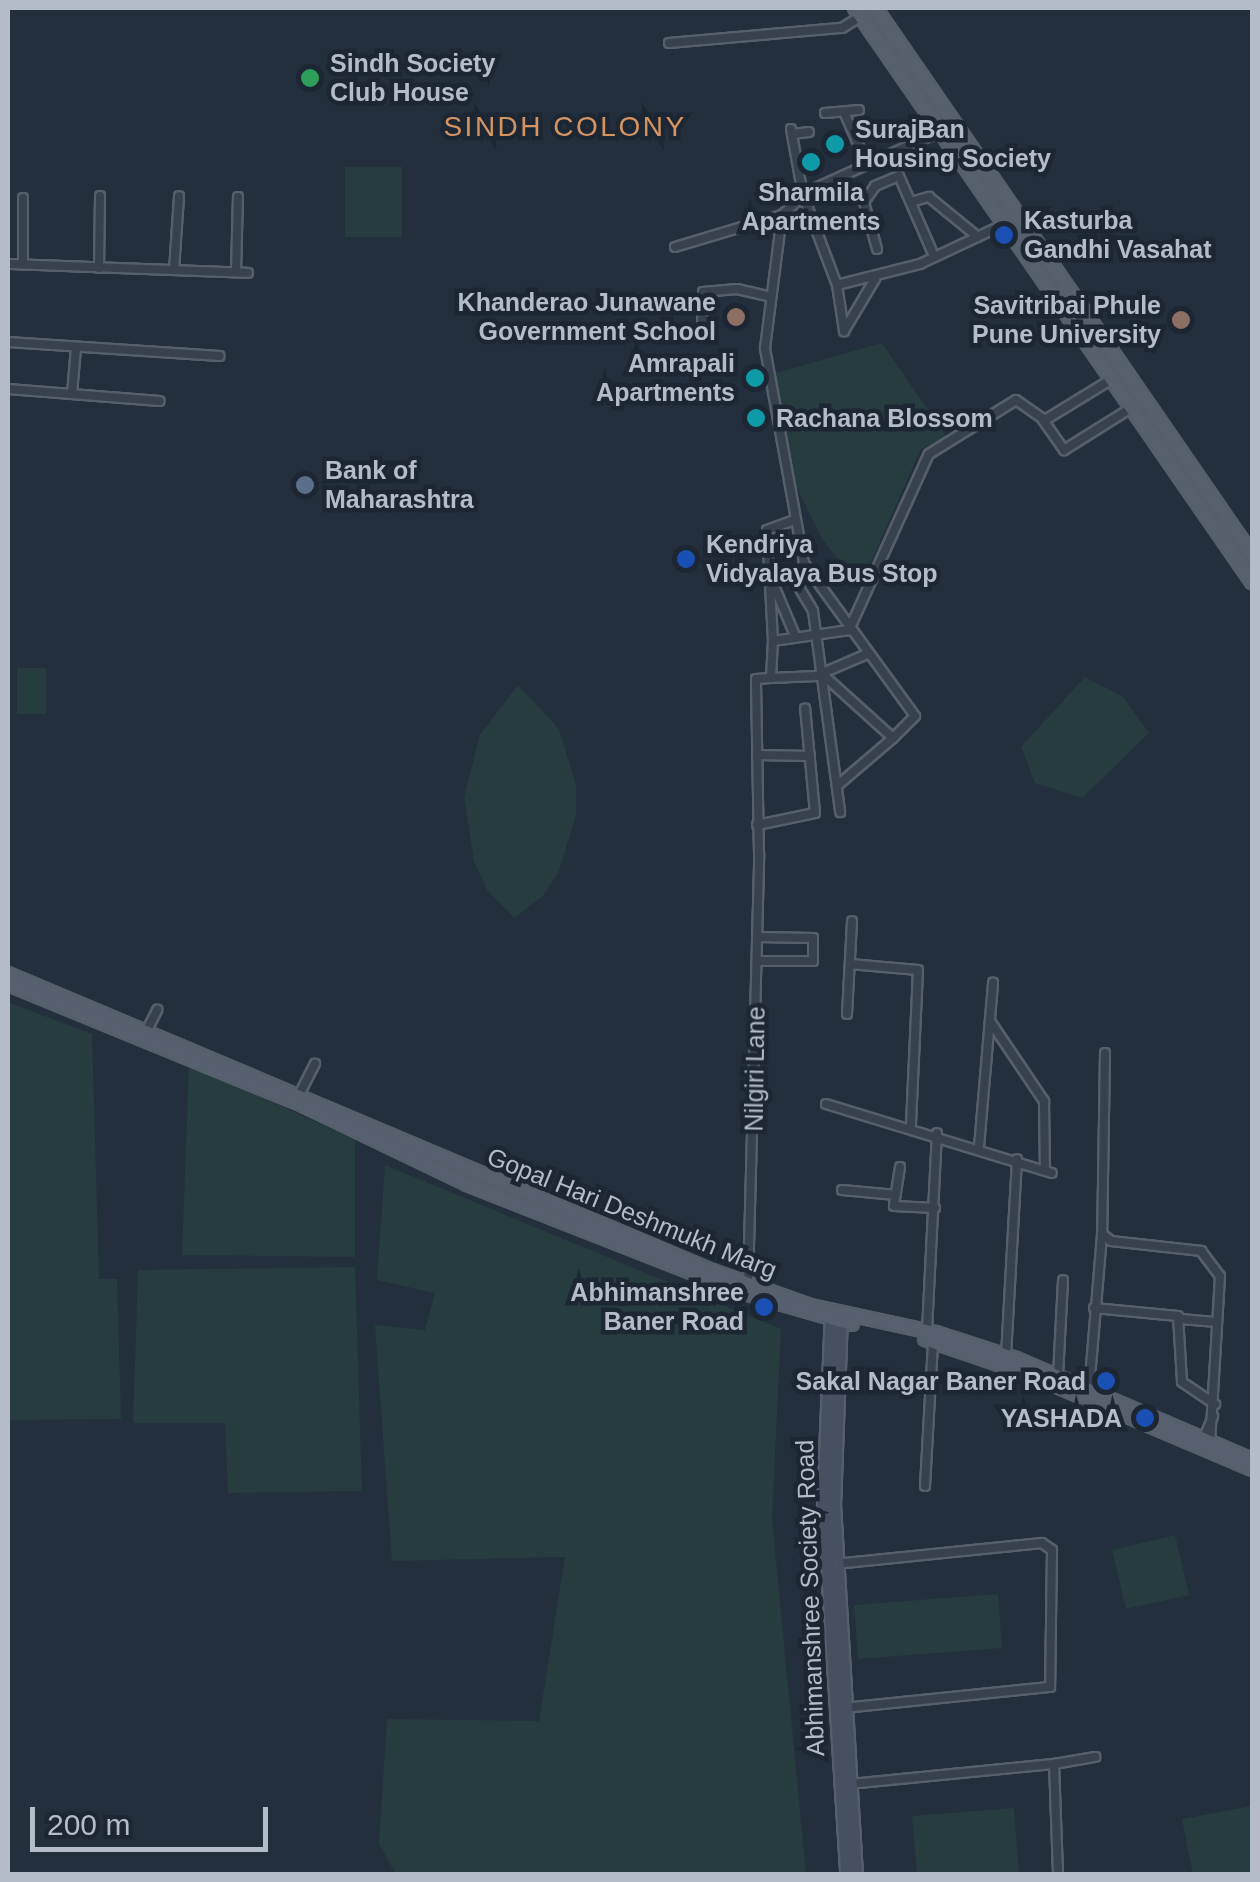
<!DOCTYPE html>
<html>
<head>
<meta charset="utf-8">
<style>
  body { margin:0 }
  #map { position:relative; width:1260px; height:1882px; overflow:hidden; background:#242f3e; font-family:Helvetica,sans-serif }
  div>[style] { position:absolute }
  [style*='--x'] { left:calc(var(--x)*1px); top:calc(var(--y)*1px); width:calc(var(--w)*1px); rotate:calc(var(--a)*1deg) }
  .green>* { inset:0; background:#263c3f }
  .roads { filter:drop-shadow(2px 0 #565f6c) drop-shadow(-2px 0 #565f6c) drop-shadow(0 2px #565f6c) drop-shadow(0 -2px #565f6c) }
  .street>* { height:8px; margin:-4px; padding:0 4px; transform-origin:4px; border-radius:4px; background:#38414e }
  .secondary>* { height:11px; margin:-5.5px; padding:0 5.5px; transform-origin:5.5px; border-radius:5.5px; background:#465061 }
  .primary>* { height:12px; margin:-6px; padding:0 6px; transform-origin:6px; border-radius:6px; background:#56606e }
  .dots>* { width:28px; height:28px; translate:-50% -50%; box-sizing:border-box; border:5px solid #1d2633; border-radius:50% }
  span { translate:-50% -50%; white-space:nowrap; text-align:center; line-height:1.15; -webkit-text-stroke:9px #1d2633; paint-order:stroke }
  .poi-label { font-size:25px; color:#b4bcc9; font-weight:700 }
  .left { translate:0 -50%; text-align:left }
  .right { translate:-100% -50%; text-align:right }
  .street-label { font-size:25px; color:#b4bcc9 }
  .neighbourhood-label { font-size:28px; color:#d59563; letter-spacing:2.5px }
  .frame { position:absolute; inset:0; border:10px solid #b4bcc9; pointer-events:none }
  .scale { position:absolute; left:30px; top:1807px; width:238px; height:45px; box-sizing:border-box; border:5px solid #b4bcc9; border-top:0; padding-left:12px; font-size:30px; line-height:35px; white-space:nowrap; color:#b4bcc9; -webkit-text-stroke:8px #1d2633; paint-order:stroke }
</style>
</head>
<body>
<div id="map">
  <div class="green">
    <i style="clip-path:polygon(345px 167px,402px 167px,402px 237px,345px 237px)"></i>
    <i style="clip-path:polygon(882px 343px,947px 438px,921px 449px,860px 587px,823px 540px,795px 484px,772px 397px,776px 373px)"></i>
    <i style="clip-path:polygon(17px 668px,46px 668px,46px 714px,17px 714px)"></i>
    <i style="clip-path:polygon(1085px 677px,1123px 697px,1149px 733px,1082px 798px,1035px 783px,1021px 747px)"></i>
    <i style="clip-path:polygon(518px 685px,559px 729px,576px 785px,576px 815px,559px 871px,543px 896px,514px 918px,487px 890px,474px 861px,464px 797px,480px 735px)"></i>
    <i style="clip-path:polygon(8px 1002px,92px 1034px,99px 1279px,117px 1279px,121px 1419px,8px 1420px)"></i>
    <i style="clip-path:polygon(189px 1064px,355px 1140px,355px 1257px,182px 1255px)"></i>
    <i style="clip-path:polygon(385px 1165px,781px 1329px,772px 1519px,806px 1874px,396px 1874px,379px 1844px,387px 1719px,539px 1721px,565px 1557px,392px 1561px,375px 1325px,425px 1330px,435px 1293px,377px 1280px)"></i>
    <i style="clip-path:polygon(355px 1267px,362px 1491px,228px 1493px,225px 1423px,133px 1423px,138px 1270px)"></i>
    <i style="clip-path:polygon(1175px 1535px,1189px 1595px,1126px 1609px,1112px 1550px)"></i>
    <i style="clip-path:polygon(998px 1594px,1002px 1648px,858px 1659px,854px 1605px)"></i>
    <i style="clip-path:polygon(1252px 1806px,1252px 1874px,1193px 1874px,1182px 1819px)"></i>
    <i style="clip-path:polygon(1014px 1808px,1019px 1872px,917px 1874px,912px 1816px)"></i>
  </div>
  <div class="roads">
    <div class="street">
      <i style="--x:669;--y:43;--w:174;--a:-5"></i>
      <i style="--x:842;--y:28;--w:22;--a:-32"></i>
      <i style="--x:844;--y:112;--w:57;--a:66.1"></i>
      <i style="--x:825;--y:113;--w:34;--a:-5"></i>
      <i style="--x:791;--y:129;--w:67;--a:79.7"></i>
      <i style="--x:803;--y:195;--w:96;--a:69.3"></i>
      <i style="--x:837;--y:285;--w:86;--a:-14.2"></i>
      <i style="--x:920;--y:264;--w:94;--a:-25.2"></i>
      <i style="--x:792;--y:134;--w:17;--a:-7"></i>
      <i style="--x:911;--y:202;--w:19;--a:-16"></i>
      <i style="--x:929;--y:197;--w:63;--a:39.2"></i>
      <i style="--x:675;--y:247;--w:112;--a:-16.7"></i>
      <i style="--x:877;--y:249;--w:49;--a:-105.5"></i>
      <i style="--x:864;--y:202;--w:19;--a:-55"></i>
      <i style="--x:875;--y:186;--w:26;--a:-23"></i>
      <i style="--x:899;--y:176;--w:87;--a:66.4"></i>
      <i style="--x:8;--y:264;--w:240;--a:2.1"></i>
      <i style="--x:23;--y:264;--w:66;--a:-90"></i>
      <i style="--x:99;--y:268;--w:72;--a:-89.2"></i>
      <i style="--x:174;--y:270;--w:74;--a:-86.1"></i>
      <i style="--x:236;--y:272;--w:75;--a:-88.5"></i>
      <i style="--x:837;--y:285;--w:47;--a:81.3"></i>
      <i style="--x:702;--y:325;--w:33;--a:-88"></i>
      <i style="--x:703;--y:292;--w:34;--a:-5"></i>
      <i style="--x:737;--y:289;--w:35;--a:13"></i>
      <i style="--x:844;--y:331;--w:61;--a:-59.2"></i>
      <i style="--x:8;--y:342;--w:212;--a:3.8"></i>
      <i style="--x:8;--y:389;--w:152;--a:4.5"></i>
      <i style="--x:72;--y:394;--w:47;--a:-85.1"></i>
      <i style="--x:1043;--y:420;--w:37;--a:55"></i>
      <i style="--x:1064;--y:450;--w:79;--a:-32.1"></i>
      <i style="--x:807;--y:568;--w:19;--a:122"></i>
      <i style="--x:797;--y:584;--w:31;--a:59"></i>
      <i style="--x:813;--y:611;--w:203;--a:82.3"></i>
      <i style="--x:769;--y:574;--w:69;--a:67.1"></i>
      <i style="--x:773;--y:641;--w:111;--a:-93.1"></i>
      <i style="--x:767;--y:530;--w:30;--a:-20"></i>
      <i style="--x:867;--y:654;--w:56;--a:156.7"></i>
      <i style="--x:816;--y:676;--w:45;--a:177.5"></i>
      <i style="--x:771;--y:678;--w:37;--a:-87"></i>
      <i style="--x:773;--y:641;--w:77;--a:-8.2"></i>
      <i style="--x:849;--y:630;--w:193;--a:-65.6"></i>
      <i style="--x:929;--y:454;--w:102;--a:-31.8"></i>
      <i style="--x:1016;--y:400;--w:35;--a:35"></i>
      <i style="--x:1045;--y:420;--w:79;--a:-31.5"></i>
      <i style="--x:821;--y:673;--w:97;--a:42.1"></i>
      <i style="--x:893;--y:738;--w:31;--a:-45"></i>
      <i style="--x:915;--y:716;--w:189;--a:-126"></i>
      <i style="--x:804;--y:563;--w:219;--a:-100.3"></i>
      <i style="--x:765;--y:348;--w:134;--a:-82.7"></i>
      <i style="--x:782;--y:215;--w:36;--a:-42"></i>
      <i style="--x:809;--y:191;--w:145;--a:-24.4"></i>
      <i style="--x:757;--y:755;--w:53;--a:1.1"></i>
      <i style="--x:838;--y:785;--w:72;--a:-40.5"></i>
      <i style="--x:757;--y:825;--w:59;--a:-11.7"></i>
      <i style="--x:815;--y:813;--w:105;--a:-95.4"></i>
      <i style="--x:757;--y:961;--w:56;--a:0"></i>
      <i style="--x:813;--y:961;--w:23;--a:-90"></i>
      <i style="--x:813;--y:938;--w:56;--a:-179"></i>
      <i style="--x:850;--y:964;--w:68;--a:5"></i>
      <i style="--x:918;--y:970;--w:155;--a:92.6"></i>
      <i style="--x:847;--y:1014;--w:93;--a:-86.9"></i>
      <i style="--x:990;--y:1021;--w:97;--a:56"></i>
      <i style="--x:1044;--y:1101;--w:69;--a:89.2"></i>
      <i style="--x:146;--y:1032;--w:25;--a:-63"></i>
      <i style="--x:1105;--y:1053;--w:181;--a:90.9"></i>
      <i style="--x:1102;--y:1234;--w:11;--a:38"></i>
      <i style="--x:1111;--y:1241;--w:91;--a:6.3"></i>
      <i style="--x:1201;--y:1251;--w:31;--a:53"></i>
      <i style="--x:1220;--y:1276;--w:166;--a:93.4"></i>
      <i style="--x:300;--y:1093;--w:33;--a:-63"></i>
      <i style="--x:826;--y:1104;--w:236;--a:17"></i>
      <i style="--x:979;--y:1147;--w:165;--a:-85.1"></i>
      <i style="--x:900;--y:1167;--w:39;--a:99"></i>
      <i style="--x:894;--y:1206;--w:41;--a:2.8"></i>
      <i style="--x:842;--y:1190;--w:54;--a:5.3"></i>
      <i style="--x:748;--y:1285;--w:431;--a:-88.5"></i>
      <i style="--x:759;--y:854;--w:175;--a:-91"></i>
      <i style="--x:756;--y:679;--w:15;--a:-4"></i>
      <i style="--x:1094;--y:1308;--w:84;--a:5.4"></i>
      <i style="--x:1178;--y:1316;--w:66;--a:86.5"></i>
      <i style="--x:1182;--y:1382;--w:40;--a:34"></i>
      <i style="--x:1181;--y:1319;--w:36;--a:5"></i>
      <i style="--x:927;--y:1330;--w:197;--a:-87.1"></i>
      <i style="--x:1006;--y:1356;--w:197;--a:-86.8"></i>
      <i style="--x:1058;--y:1376;--w:96;--a:-87"></i>
      <i style="--x:1089;--y:1390;--w:157;--a:-85.2"></i>
      <i style="--x:1203;--y:1440;--w:26;--a:-67"></i>
      <i style="--x:925;--y:1486;--w:145;--a:-86.8"></i>
      <i style="--x:835;--y:1564;--w:208;--a:-5.8"></i>
      <i style="--x:1042;--y:1543;--w:12;--a:35"></i>
      <i style="--x:1052;--y:1550;--w:137;--a:90.8"></i>
      <i style="--x:1050;--y:1687;--w:206;--a:174.2"></i>
      <i style="--x:1054;--y:1764;--w:42;--a:-9.7"></i>
      <i style="--x:850;--y:1784;--w:205;--a:-5.6"></i>
      <i style="--x:1054;--y:1764;--w:110;--a:87.9"></i>
    </div>
    <div class="secondary">
      <i style="--x:831;--y:1311;--w:193;--a:92.4"></i>
      <i style="--x:823;--y:1504;--w:371;--a:86.4"></i>
      <i style="--x:841;--y:1315;--w:189;--a:92.1"></i>
      <i style="--x:834;--y:1504;--w:371;--a:86.6"></i>
    </div>
    <div class="primary">
      <i style="--x:855;--y:8;--w:698;--a:55.33"></i>
      <i style="--x:875;--y:8;--w:664;--a:55.42"></i>
      <i style="--x:8;--y:974;--w:764;--a:22.87"></i>
      <i style="--x:712;--y:1271;--w:105;--a:19.5"></i>
      <i style="--x:811;--y:1306;--w:128;--a:12.2"></i>
      <i style="--x:936;--y:1333;--w:84;--a:18"></i>
      <i style="--x:1016;--y:1359;--w:257;--a:23.2"></i>
      <i style="--x:8;--y:984;--w:319;--a:22.3"></i>
      <i style="--x:303;--y:1105;--w:182;--a:25.7"></i>
      <i style="--x:467;--y:1184;--w:275;--a:21.5"></i>
      <i style="--x:751;--y:1295;--w:105;--a:16"></i>
      <i style="--x:925;--y:1339;--w:112;--a:18.8"></i>
      <i style="--x:1031;--y:1375;--w:240;--a:23"></i>
    </div>
  </div>
  <div class="dots">
    <i style="left:310px;top:78px;background:#2e9e5b"></i>
    <i style="left:835px;top:144px;background:#0f9aa8"></i>
    <i style="left:811px;top:162px;background:#0f9aa8"></i>
    <i style="left:1004px;top:235px;background:#1a4fb4"></i>
    <i style="left:736px;top:317px;background:#8d6e63"></i>
    <i style="left:1181px;top:320px;background:#8d6e63"></i>
    <i style="left:755px;top:378px;background:#0f9aa8"></i>
    <i style="left:756px;top:418px;background:#0f9aa8"></i>
    <i style="left:305px;top:485px;background:#5c6f8a"></i>
    <i style="left:686px;top:559px;background:#1a4fb4"></i>
    <i style="left:764px;top:1307px;background:#1a4fb4"></i>
    <i style="left:1106px;top:1381px;background:#1a4fb4"></i>
    <i style="left:1145px;top:1418px;background:#1a4fb4"></i>
  </div>
  <div class="poi-label">
    <span class="left" style="left:330px;top:78px">Sindh Society<br>Club House</span>
    <span class="left" style="left:855px;top:144px">SurajBan<br>Housing Society</span>
    <span style="left:811px;top:207px">Sharmila<br>Apartments</span>
    <span class="left" style="left:1024px;top:235px">Kasturba<br>Gandhi Vasahat</span>
    <span class="right" style="left:716px;top:317px">Khanderao Junawane<br>Government School</span>
    <span class="right" style="left:1161px;top:320px">Savitribai Phule<br>Pune University</span>
    <span class="right" style="left:735px;top:378px">Amrapali<br>Apartments</span>
    <span class="left" style="left:776px;top:418px">Rachana Blossom</span>
    <span class="left" style="left:325px;top:485px">Bank of<br>Maharashtra</span>
    <span class="left" style="left:706px;top:559px">Kendriya<br>Vidyalaya Bus Stop</span>
    <span class="right" style="left:744px;top:1307px">Abhimanshree<br>Baner Road</span>
    <span class="right" style="left:1086px;top:1381px">Sakal Nagar Baner Road</span>
    <span class="right" style="left:1122px;top:1418px">YASHADA</span>
  </div>
  <div class="street-label">
    <span style="left:755px;top:1069px;rotate:-89deg">Nilgiri Lane</span>
    <span style="left:632px;top:1213px;rotate:22deg">Gopal Hari Deshmukh Marg</span>
    <span style="left:810px;top:1598px;rotate:-92deg">Abhimanshree Society Road</span>
  </div>
  <div class="neighbourhood-label">
    <span style="left:565px;top:127px">SINDH COLONY</span>
  </div>
  <div class="frame"></div>
  <div class="scale">200 m</div>
</div>
</body>
</html>
